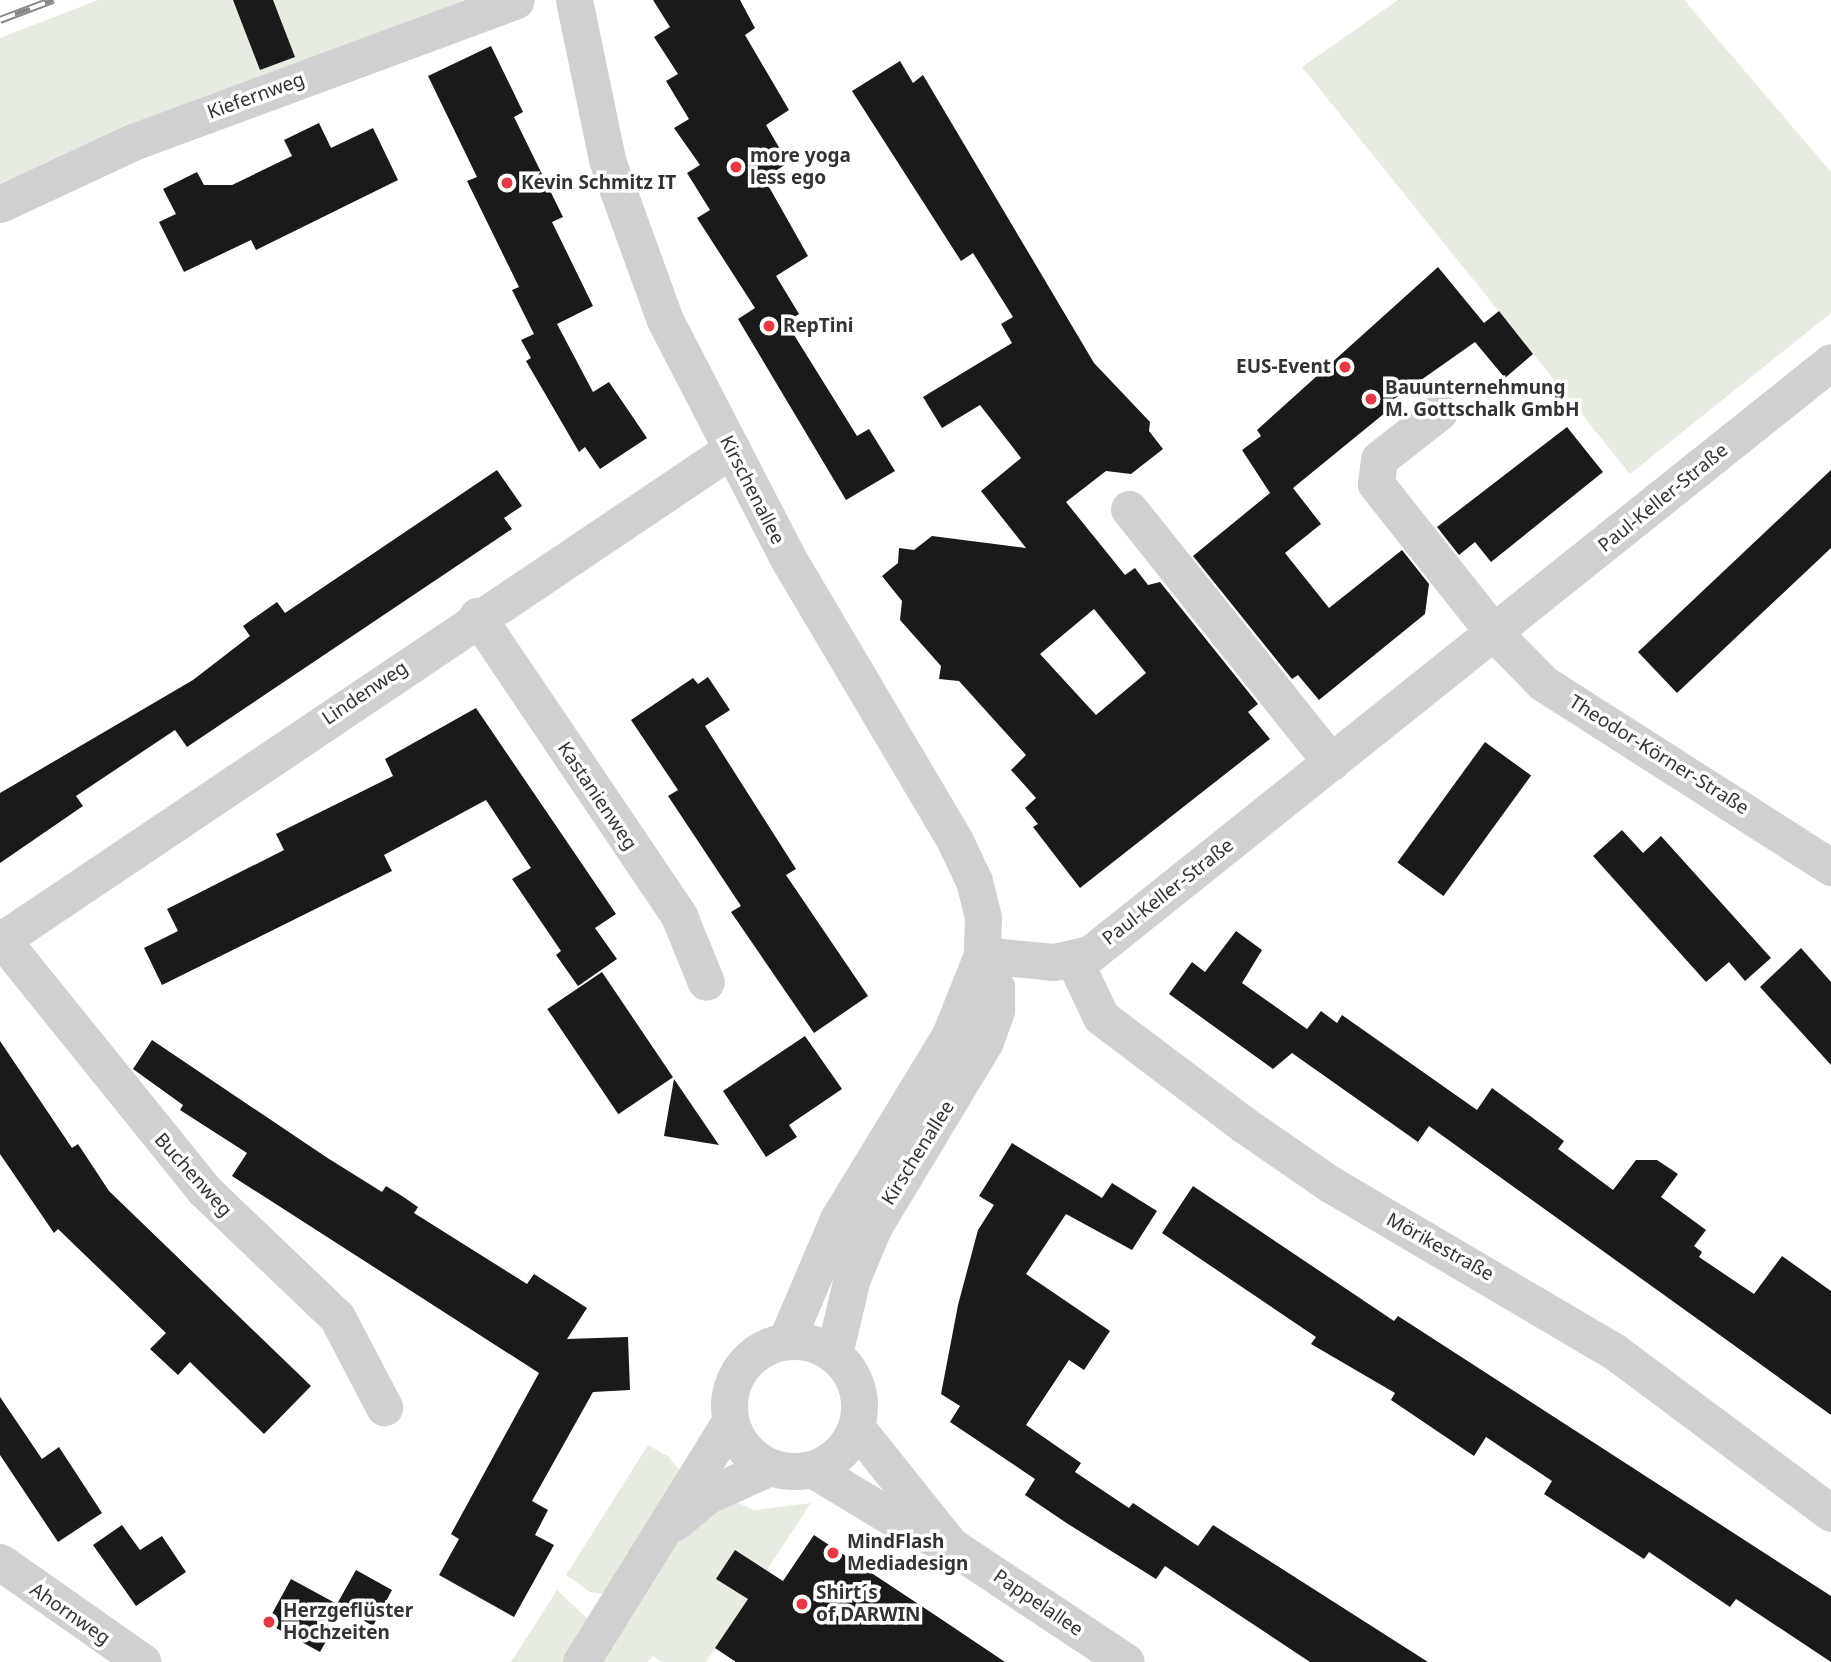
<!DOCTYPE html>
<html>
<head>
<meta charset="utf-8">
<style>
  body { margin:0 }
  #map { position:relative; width:1831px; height:1662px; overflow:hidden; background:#fff; font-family:"Noto Sans",sans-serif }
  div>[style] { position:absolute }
  .green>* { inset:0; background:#e6ecdf }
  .building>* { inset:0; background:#1a1a1a; transform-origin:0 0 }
  .street>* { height:37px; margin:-18.5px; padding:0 18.5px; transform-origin:18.5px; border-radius:18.5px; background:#d0d0d0 }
  .street>.ring { margin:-18.5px; padding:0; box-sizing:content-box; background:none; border:37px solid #d0d0d0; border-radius:50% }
  .rail>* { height:8px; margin-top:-4px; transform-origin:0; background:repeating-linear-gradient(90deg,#fff 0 16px,#888 0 32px); box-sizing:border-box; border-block:2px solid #888 }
  .dots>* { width:19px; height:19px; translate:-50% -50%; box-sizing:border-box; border:4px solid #fff; border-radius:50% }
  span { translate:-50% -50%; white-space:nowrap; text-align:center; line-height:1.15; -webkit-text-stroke:7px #fff; paint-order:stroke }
  .street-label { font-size:19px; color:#333 }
  .poi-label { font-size:19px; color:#333; font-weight:700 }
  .left { translate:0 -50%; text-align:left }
  .right { translate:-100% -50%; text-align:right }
</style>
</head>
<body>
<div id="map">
  <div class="green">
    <div style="clip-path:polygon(98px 0,464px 0,0 187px,0 38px)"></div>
    <div style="clip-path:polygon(1398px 0,1684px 0,1831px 172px,1831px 313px,1630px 474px,1302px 67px)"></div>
    <div style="clip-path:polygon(648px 1445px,668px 1456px,681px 1472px,610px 1595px,590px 1592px,566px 1575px)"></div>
    <div style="clip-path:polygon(725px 1496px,753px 1510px,811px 1503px,706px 1662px,662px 1662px,653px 1656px,648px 1662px,597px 1662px,680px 1529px)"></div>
    <div style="clip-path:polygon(557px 1590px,591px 1622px,566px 1662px,511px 1662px)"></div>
  </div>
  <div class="building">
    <div style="clip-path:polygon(233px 0,273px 0,295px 57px,260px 70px)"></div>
    <div style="clip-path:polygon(653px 0,740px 0,755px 28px,745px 35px,789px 110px,766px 125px,788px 163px,764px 178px,808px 256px,776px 276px,799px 314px,786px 322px,857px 436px,869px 429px,895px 471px,846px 500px,738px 319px,755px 308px,697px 218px,710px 210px,687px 173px,700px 165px,674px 128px,689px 119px,666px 81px,678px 74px,654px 37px,670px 27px)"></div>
    <div style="clip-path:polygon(491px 46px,523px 112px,514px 117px,563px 217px,552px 222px,593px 306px,557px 324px,593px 392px,609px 382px,647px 438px,600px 469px,585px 447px,579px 452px,526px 361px,531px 358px,521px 340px,534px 334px,512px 290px,519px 287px,467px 181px,477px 177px,428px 76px)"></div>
    <div style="clip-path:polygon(evenodd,900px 61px,913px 83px,923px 75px,1094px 363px,1150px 422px,1149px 431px,1163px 449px,1131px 474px,1106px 471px,1066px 502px,1125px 575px,1135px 568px,1148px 585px,1160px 582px,1258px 704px,1248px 712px,1270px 739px,1080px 888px,1033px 827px,1038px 824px,1025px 808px,1036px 798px,1011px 770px,1026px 755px,959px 681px,939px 679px,941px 666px,900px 620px,902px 601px,882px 576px,898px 563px,899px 548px,914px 550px,932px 536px,1026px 548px,981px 491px,1021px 458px,980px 405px,942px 428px,923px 397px,1012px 343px,1001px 324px,1013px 317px,973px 253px,961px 261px,852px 91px,900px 61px,1094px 609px,1146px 673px,1096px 715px,1040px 654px,1094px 609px)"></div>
    <div style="clip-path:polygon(319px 123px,331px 148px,373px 128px,398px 180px,256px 250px,251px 240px,184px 272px,159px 222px,176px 214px,163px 189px,197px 172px,204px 185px,232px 185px,292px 156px,284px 140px)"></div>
    <div style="clip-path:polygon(1438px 267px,1484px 323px,1499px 311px,1533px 354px,1505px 378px,1475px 342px,1387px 404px,1391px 408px,1293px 488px,1321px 524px,1285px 553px,1329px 608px,1402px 550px,1429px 584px,1425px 614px,1319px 700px,1298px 675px,1292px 679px,1193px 556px,1270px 493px,1242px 450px,1261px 436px,1257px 430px)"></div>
    <div style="clip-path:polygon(1567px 427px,1603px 472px,1491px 562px,1475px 542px,1459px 555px,1437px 527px)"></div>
    <div style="clip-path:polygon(497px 470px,522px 506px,504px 518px,512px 529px,187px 747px,175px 730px,76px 796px,83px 806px,0 863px,0 793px,193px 680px,250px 636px,243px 626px,277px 602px,285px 613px)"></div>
    <div style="clip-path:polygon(1831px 470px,1831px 548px,1677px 693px,1638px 652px)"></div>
    <div style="clip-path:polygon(708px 677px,730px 710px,705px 726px,796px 869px,786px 875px,868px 996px,814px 1033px,731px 912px,741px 906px,668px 796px,678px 790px,631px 720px,693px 678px,698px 684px)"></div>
    <div style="clip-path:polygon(476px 708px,616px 914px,595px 928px,617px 959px,578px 986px,556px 955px,561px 951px,512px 879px,531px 868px,486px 800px,384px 855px,392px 871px,162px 985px,144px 948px,178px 931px,167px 909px,284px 850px,276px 834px,393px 776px,385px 759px)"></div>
    <div style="left:1485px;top:742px;width:57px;height:149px;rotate:36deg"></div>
    <div style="clip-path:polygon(1622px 830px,1643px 853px,1661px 836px,1771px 958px,1745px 981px,1729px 962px,1706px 982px,1593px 856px)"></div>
    <div style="clip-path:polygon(1236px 931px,1262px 950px,1242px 983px,1307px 1029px,1321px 1011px,1337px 1023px,1342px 1015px,1477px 1110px,1492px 1088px,1564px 1141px,1558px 1149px,1613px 1190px,1636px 1160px,1657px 1160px,1678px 1174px,1661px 1197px,1706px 1230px,1694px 1246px,1702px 1252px,1699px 1257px,1754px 1294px,1782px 1256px,1831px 1291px,1831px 1415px,1429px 1126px,1418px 1142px,1292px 1053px,1273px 1069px,1169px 994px,1192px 962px,1205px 972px)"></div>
    <div style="clip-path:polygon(1801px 948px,1831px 982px,1831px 1065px,1760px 987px)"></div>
    <div style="left:602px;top:972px;width:127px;height:66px;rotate:56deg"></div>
    <div style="clip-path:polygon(805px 1036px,842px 1089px,789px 1125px,797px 1137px,766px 1157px,723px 1091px)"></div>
    <div style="clip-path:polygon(152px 1040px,326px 1157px,382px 1192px,386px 1186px,402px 1196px,418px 1207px,414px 1213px,527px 1284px,534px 1274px,587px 1308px,567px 1339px,628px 1337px,630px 1390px,593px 1392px,532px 1501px,548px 1510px,535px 1535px,554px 1545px,514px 1617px,439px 1575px,459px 1539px,451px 1534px,539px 1373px,232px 1176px,247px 1153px,180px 1110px,183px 1105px,133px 1069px)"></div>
    <div style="clip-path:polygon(0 1041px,72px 1148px,78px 1144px,109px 1191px,311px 1386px,264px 1434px,190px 1362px,178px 1375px,150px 1349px,166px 1333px,58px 1229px,54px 1233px,0 1154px)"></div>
    <div style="clip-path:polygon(674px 1079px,719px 1145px,664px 1136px)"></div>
    <div style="clip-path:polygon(1012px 1143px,1102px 1198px,1112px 1183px,1157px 1211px,1132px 1250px,1066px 1214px,1026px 1274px,1110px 1331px,1084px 1370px,1069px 1360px,1026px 1425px,1081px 1463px,1075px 1472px,1129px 1508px,1133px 1503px,1198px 1546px,1213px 1525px,1428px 1662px,1310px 1662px,1165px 1566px,1156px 1579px,1068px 1524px,1025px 1495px,1035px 1479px,950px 1422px,960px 1406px,941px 1394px,958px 1305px,978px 1230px,994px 1205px,979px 1196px)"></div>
    <div style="clip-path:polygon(1193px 1186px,1394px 1321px,1398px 1316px,1831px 1596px,1831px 1662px,1736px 1599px,1730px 1607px,1649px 1552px,1644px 1559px,1544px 1494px,1552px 1481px,1486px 1437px,1474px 1456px,1391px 1400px,1395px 1393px,1311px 1344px,1316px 1337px,1162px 1233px)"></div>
    <div style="clip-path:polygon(0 1397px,42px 1459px,59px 1447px,102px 1513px,58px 1542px,0 1455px)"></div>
    <div style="clip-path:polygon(122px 1525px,140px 1550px,162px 1536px,186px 1572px,136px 1606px,93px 1545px)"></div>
    <div style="clip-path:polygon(814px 1535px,938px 1617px,1005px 1662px,736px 1662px,715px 1648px,748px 1599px,716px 1579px,735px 1550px,783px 1581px)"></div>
    <div style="clip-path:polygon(356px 1570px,392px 1590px,373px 1626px,344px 1609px,320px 1652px,267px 1623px,291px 1579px,337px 1604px)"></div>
  </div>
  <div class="street">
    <div style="left:574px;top:0;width:163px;rotate:78.3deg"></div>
    <div style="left:607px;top:160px;width:170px;rotate:70.1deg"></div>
    <div style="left:665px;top:320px;width:270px;rotate:62.7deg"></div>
    <div style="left:789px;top:560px;width:326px;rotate:59.4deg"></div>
    <div style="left:955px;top:841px;width:44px;rotate:64.6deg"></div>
    <div style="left:974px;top:881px;width:38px;rotate:76deg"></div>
    <div style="left:983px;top:918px;width:37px;rotate:92deg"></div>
    <div style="left:982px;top:955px;width:86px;rotate:111.8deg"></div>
    <div style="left:950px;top:1035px;width:215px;rotate:121.3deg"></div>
    <div style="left:838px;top:1219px;width:133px;rotate:113.1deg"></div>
    <div style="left:0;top:204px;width:147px;rotate:-25deg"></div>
    <div style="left:133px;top:142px;width:408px;rotate:-20.3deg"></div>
    <div style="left:1439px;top:412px;width:76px;rotate:141.9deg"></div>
    <div style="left:1379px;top:459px;width:25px;rotate:97deg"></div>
    <div style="left:1376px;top:484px;width:191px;rotate:51.6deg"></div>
    <div style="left:1495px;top:634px;width:69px;rotate:45.6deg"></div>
    <div style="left:1543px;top:683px;width:342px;rotate:32.6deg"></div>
    <div style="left:1129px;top:509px;width:324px;rotate:51.4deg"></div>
    <div style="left:477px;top:616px;width:362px;rotate:56deg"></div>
    <div style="left:679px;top:916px;width:71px;rotate:67.8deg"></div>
    <div style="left:0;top:937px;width:325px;rotate:51.1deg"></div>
    <div style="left:204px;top:1190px;width:184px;rotate:43.7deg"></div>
    <div style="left:337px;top:1317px;width:102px;rotate:62.4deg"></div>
    <div style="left:0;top:941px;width:882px;rotate:-33.91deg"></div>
    <div style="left:982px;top:955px;width:72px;rotate:5.6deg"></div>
    <div style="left:1054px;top:962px;width:37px;rotate:-13deg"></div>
    <div style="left:1090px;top:954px;width:948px;rotate:-38.62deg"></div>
    <div style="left:1074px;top:960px;width:63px;rotate:64.7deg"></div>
    <div style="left:1101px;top:1017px;width:178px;rotate:37deg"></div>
    <div style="left:1243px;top:1124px;width:106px;rotate:34.6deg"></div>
    <div style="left:1330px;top:1184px;width:331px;rotate:30.5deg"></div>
    <div style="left:1615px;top:1352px;width:269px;rotate:36.7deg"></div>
    <div class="ring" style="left:729px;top:1341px;width:93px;height:93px"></div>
    <div style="left:834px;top:1354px;width:78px;rotate:-76.7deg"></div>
    <div style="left:852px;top:1278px;width:56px;rotate:-67.1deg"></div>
    <div style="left:874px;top:1226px;width:216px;rotate:-59deg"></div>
    <div style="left:985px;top:1041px;width:33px;rotate:-70deg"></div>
    <div style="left:996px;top:1010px;width:23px;rotate:-90deg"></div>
    <div style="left:996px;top:987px;width:35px;rotate:-114deg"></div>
    <div style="left:856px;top:1427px;width:146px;rotate:51.4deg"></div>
    <div style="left:812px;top:1469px;width:106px;rotate:31.1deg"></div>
    <div style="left:903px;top:1524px;width:51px;rotate:24.1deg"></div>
    <div style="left:950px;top:1545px;width:211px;rotate:33.6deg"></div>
    <div style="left:675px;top:1522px;width:40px;rotate:-40deg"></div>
    <div style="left:706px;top:1496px;width:70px;rotate:-24.4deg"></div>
    <div style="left:0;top:1562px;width:174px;rotate:35deg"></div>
    <div style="left:581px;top:1662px;width:282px;rotate:-58.2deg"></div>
  </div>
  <div class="rail">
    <div style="left:0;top:20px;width:57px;rotate:-20.7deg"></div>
  </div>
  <div class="dots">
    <div style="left:736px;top:167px;background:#e63946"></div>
    <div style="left:507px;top:183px;background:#e63946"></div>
    <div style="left:769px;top:326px;background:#e63946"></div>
    <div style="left:1345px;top:367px;background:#e63946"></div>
    <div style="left:1371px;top:399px;background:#e63946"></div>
    <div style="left:833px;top:1553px;background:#e63946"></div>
    <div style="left:802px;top:1604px;background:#e63946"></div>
    <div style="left:269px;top:1622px;background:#e63946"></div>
  </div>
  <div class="street-label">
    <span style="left:256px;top:96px;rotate:-20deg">Kiefernweg</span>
    <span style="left:752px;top:490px;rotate:63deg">Kirschenallee</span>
    <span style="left:1663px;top:498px;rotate:-39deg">Paul-Keller-Straße</span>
    <span style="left:365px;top:693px;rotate:-34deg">Lindenweg</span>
    <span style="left:1659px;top:755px;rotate:32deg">Theodor-Körner-Straße</span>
    <span style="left:597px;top:796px;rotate:56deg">Kastanienweg</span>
    <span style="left:1168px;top:892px;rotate:-38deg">Paul-Keller-Straße</span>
    <span style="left:918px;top:1153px;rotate:-58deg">Kirschenallee</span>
    <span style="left:193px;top:1175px;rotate:48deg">Buchenweg</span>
    <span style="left:1440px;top:1247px;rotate:29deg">Mörikestraße</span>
    <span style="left:1038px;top:1603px;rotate:34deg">Pappelallee</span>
    <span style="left:70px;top:1614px;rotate:35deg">Ahornweg</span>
  </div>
  <div class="poi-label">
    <span class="left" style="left:750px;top:167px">more yoga<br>less ego</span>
    <span class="left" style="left:521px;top:183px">Kevin Schmitz IT</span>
    <span class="left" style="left:783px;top:326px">RepTini</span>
    <span class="right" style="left:1331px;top:367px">EUS-Event</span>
    <span class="left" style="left:1385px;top:399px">Bauunternehmung<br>M. Gottschalk GmbH</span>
    <span class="left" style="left:847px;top:1553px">MindFlash<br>Mediadesign</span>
    <span class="left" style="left:816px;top:1604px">Shirt´s<br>of DARWIN</span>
    <span class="left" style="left:283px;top:1622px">Herzgeflüster<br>Hochzeiten</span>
  </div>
</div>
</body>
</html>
